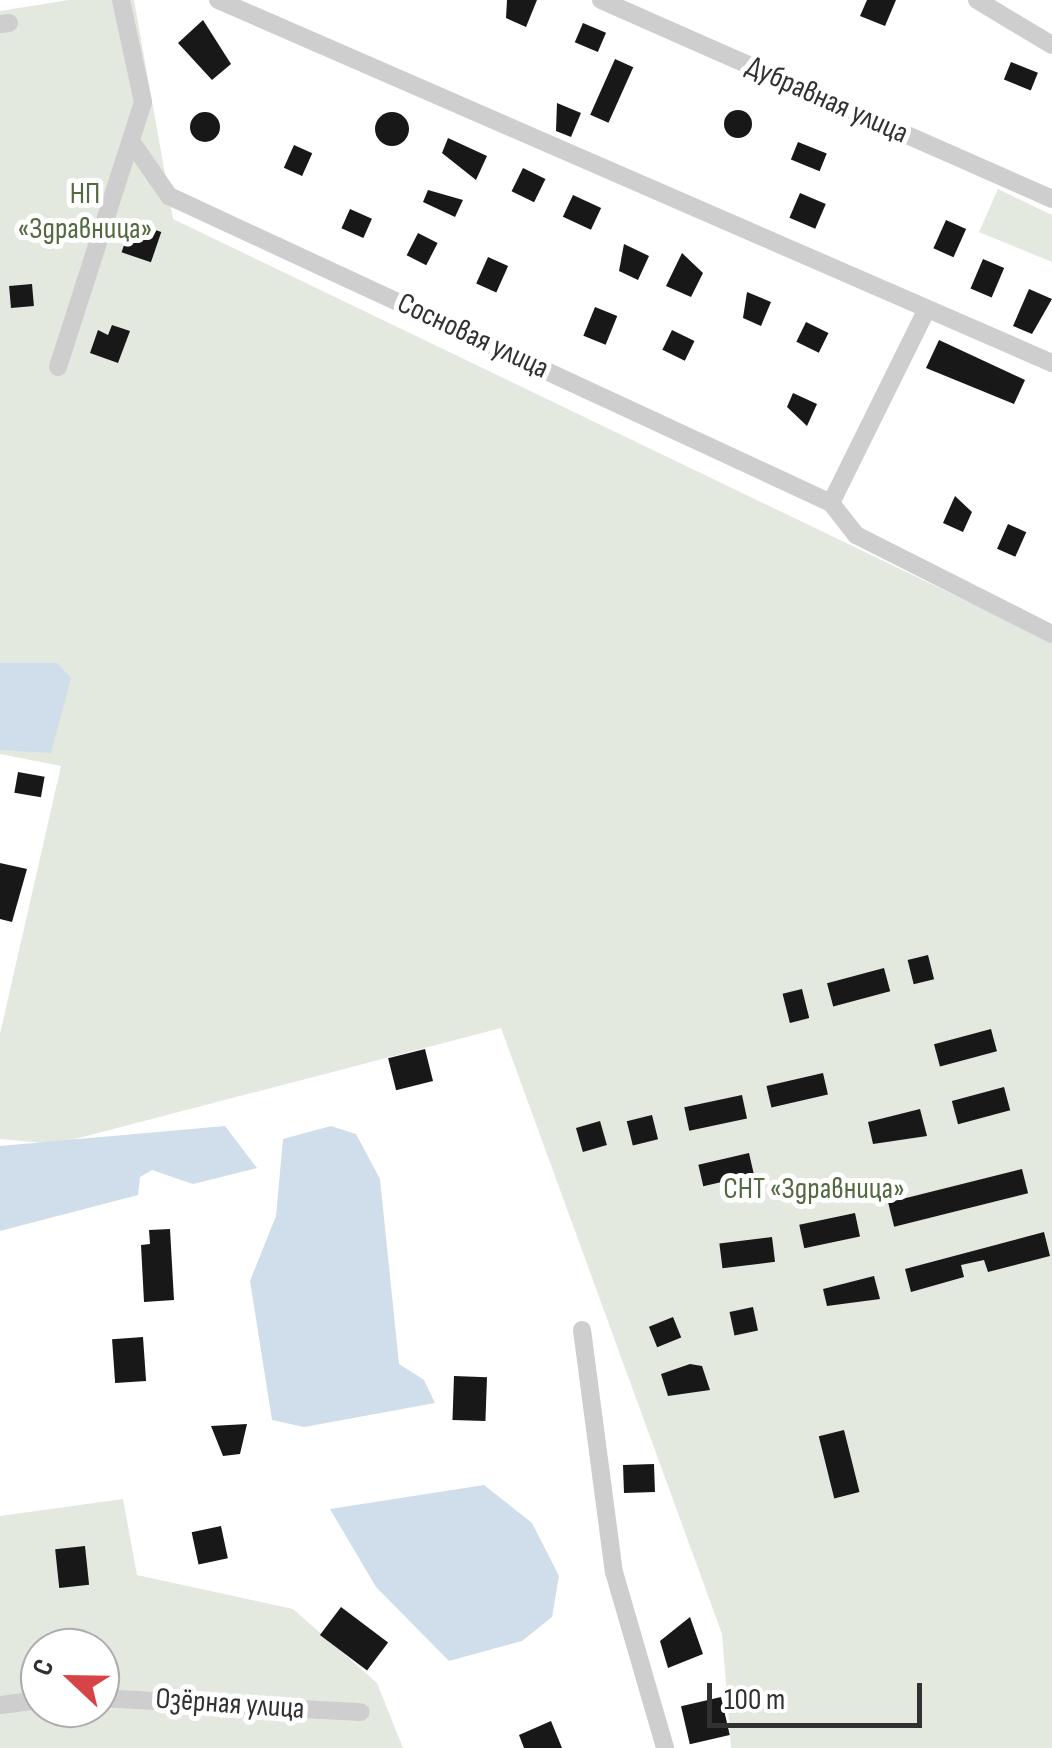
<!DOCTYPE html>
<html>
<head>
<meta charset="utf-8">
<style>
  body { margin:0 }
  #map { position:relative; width:1052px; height:1748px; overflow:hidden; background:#fff; font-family:"Sofia Sans Condensed",sans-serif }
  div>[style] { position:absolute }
  .green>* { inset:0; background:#e3e9de }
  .water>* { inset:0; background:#cfdeea }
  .building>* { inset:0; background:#181818; transform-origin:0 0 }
  .round { border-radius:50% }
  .street>* { height:18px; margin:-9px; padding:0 9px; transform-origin:9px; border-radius:9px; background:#cecece }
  span { translate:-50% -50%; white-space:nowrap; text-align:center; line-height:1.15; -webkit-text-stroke:10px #fff; paint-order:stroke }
  .street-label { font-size:30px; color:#313131 }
  .park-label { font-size:30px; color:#526942 }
  .north { position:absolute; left:20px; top:1628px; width:100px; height:100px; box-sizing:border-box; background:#fff; border:2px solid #adadad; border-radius:50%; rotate:292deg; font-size:28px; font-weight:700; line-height:40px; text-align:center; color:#313131 }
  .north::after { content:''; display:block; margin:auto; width:35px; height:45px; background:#d74447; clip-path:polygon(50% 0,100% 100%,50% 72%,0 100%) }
  .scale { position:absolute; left:707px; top:1683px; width:215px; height:45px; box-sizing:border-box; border:5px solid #313131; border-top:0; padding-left:12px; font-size:30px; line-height:35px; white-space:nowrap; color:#313131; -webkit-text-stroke:8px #fff; paint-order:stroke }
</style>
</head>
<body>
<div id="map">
  <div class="green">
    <div style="clip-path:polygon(69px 0,134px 0,173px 219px,1052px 642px,1052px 1748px,731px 1748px,722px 1634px,501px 1028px,56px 1144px,0 1139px,0 1034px,61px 766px,0 754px,0 11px)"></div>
    <div style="clip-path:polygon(998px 189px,1052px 215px,1052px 262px,979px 232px)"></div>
    <div style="clip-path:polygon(evenodd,123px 1499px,137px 1575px,293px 1609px,377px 1683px,403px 1748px,0 1748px,0 1516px,123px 1499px,40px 1648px,100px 1648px,100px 1708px,40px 1708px,40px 1648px)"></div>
  </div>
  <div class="water">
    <div style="clip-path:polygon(0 663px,57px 663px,71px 678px,51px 753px,0 750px)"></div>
    <div style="clip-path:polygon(225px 1126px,257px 1168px,193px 1184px,152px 1170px,140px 1177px,138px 1195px,0 1231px,0 1146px)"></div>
    <div style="clip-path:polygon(331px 1126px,356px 1134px,380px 1179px,399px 1364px,424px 1380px,435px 1403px,304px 1427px,272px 1420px,250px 1281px,276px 1216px,283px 1139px)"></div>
    <div style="clip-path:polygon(484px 1485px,532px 1523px,559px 1576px,552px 1617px,522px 1641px,449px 1661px,376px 1587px,330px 1509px)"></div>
  </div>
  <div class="building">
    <div style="clip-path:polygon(507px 0,537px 0,526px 27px,506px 18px)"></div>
    <div style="clip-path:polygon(867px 0,896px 0,885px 26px,860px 16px)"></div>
    <div style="clip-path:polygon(203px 20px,231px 64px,212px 80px,178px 43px)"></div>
    <div style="left:583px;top:23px;width:25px;height:21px;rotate:23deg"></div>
    <div style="left:615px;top:59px;width:20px;height:61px;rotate:24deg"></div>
    <div style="left:1011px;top:62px;width:29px;height:19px;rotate:22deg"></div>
    <div style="clip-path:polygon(557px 103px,581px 113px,571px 137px,556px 131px)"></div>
    <div class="round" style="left:724px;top:110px;width:28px;height:28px"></div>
    <div class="round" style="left:375px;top:112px;width:34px;height:34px"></div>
    <div class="round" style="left:190px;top:112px;width:30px;height:30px"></div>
    <div style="clip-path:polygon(448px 138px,487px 156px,476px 180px,442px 153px)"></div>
    <div style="left:798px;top:142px;width:31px;height:19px;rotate:22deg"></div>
    <div style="left:294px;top:145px;width:20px;height:25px;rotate:24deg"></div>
    <div style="left:523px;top:168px;width:25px;height:26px;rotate:26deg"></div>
    <div style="clip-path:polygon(428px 190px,463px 200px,455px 217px,423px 202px)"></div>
    <div style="left:800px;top:193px;width:28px;height:27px;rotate:23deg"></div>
    <div style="left:573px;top:195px;width:31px;height:24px;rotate:25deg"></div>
    <div style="left:350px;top:209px;width:24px;height:21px;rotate:24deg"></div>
    <div style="left:946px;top:220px;width:22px;height:31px;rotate:24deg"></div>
    <div style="left:132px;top:222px;width:31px;height:32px;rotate:19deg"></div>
    <div style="left:418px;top:233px;width:22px;height:25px;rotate:27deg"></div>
    <div style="clip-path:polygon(624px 244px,649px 256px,638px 280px,619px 271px)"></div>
    <div style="clip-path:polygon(682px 253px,703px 273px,691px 297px,666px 286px)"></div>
    <div style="left:488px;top:257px;width:22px;height:29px;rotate:24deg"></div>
    <div style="left:983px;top:259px;width:23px;height:32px;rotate:23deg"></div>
    <div style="left:32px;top:284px;width:22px;height:23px;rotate:85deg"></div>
    <div style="clip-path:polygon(1029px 289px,1052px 299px,1032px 334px,1013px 326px)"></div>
    <div style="clip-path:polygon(747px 292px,771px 302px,761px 326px,743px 318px)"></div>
    <div style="left:595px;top:307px;width:24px;height:31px;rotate:22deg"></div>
    <div style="left:806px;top:322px;width:25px;height:22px;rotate:26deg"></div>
    <div style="clip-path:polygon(112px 325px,130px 331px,118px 363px,90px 353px,98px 330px,108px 335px)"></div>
    <div style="left:672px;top:330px;width:25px;height:22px;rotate:26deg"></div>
    <div style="clip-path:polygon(939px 340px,1025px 380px,1014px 404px,926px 368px)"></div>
    <div style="clip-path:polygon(793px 393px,817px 404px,807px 426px,787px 407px)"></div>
    <div style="clip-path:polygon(955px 496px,972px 512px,963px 532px,943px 523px)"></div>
    <div style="left:1008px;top:524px;width:20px;height:27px;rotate:24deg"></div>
    <div style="left:18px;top:772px;width:27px;height:21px;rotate:10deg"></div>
    <div style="clip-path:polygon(0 863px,27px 869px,12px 922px,0 919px)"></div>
    <div style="left:928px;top:955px;width:25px;height:21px;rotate:76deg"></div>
    <div style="left:884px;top:968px;width:24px;height:59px;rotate:75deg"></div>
    <div style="left:802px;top:989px;width:30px;height:20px;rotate:76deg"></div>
    <div style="left:991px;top:1029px;width:23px;height:59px;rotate:75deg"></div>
    <div style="left:425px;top:1049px;width:33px;height:38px;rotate:76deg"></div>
    <div style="left:823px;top:1073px;width:22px;height:58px;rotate:77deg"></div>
    <div style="left:1004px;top:1087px;width:24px;height:54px;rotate:75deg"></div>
    <div style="left:742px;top:1095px;width:24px;height:59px;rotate:78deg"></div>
    <div style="clip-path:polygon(920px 1109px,927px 1136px,873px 1144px,868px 1122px)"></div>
    <div style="left:652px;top:1115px;width:25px;height:26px;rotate:76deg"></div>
    <div style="left:600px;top:1121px;width:25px;height:25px;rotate:74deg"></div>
    <div style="left:749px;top:1153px;width:22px;height:52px;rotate:77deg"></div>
    <div style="left:1022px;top:1169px;width:25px;height:138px;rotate:76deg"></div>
    <div style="left:855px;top:1213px;width:24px;height:57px;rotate:78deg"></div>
    <div style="clip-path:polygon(170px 1229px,174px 1300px,144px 1302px,141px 1245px,150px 1244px,149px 1230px)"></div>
    <div style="clip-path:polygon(1044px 1232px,1050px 1256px,988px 1272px,984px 1260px,961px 1265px,964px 1277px,911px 1292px,905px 1269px)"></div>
    <div style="left:772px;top:1237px;width:25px;height:53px;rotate:83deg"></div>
    <div style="clip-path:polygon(874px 1276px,880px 1299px,827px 1306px,823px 1289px)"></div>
    <div style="left:753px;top:1307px;width:24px;height:24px;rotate:78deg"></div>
    <div style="left:673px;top:1317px;width:22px;height:26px;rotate:68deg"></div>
    <div style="left:143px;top:1337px;width:44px;height:31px;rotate:86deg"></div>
    <div style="clip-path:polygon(690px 1364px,702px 1366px,710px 1390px,668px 1396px,661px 1374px)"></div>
    <div style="left:454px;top:1376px;width:33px;height:44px;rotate:2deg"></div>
    <div style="clip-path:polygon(247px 1424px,240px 1454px,223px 1456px,211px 1426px)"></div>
    <div style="left:844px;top:1430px;width:64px;height:26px;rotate:76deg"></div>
    <div style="left:654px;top:1464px;width:28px;height:31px;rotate:88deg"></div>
    <div style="left:221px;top:1526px;width:33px;height:30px;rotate:78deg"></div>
    <div style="left:85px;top:1546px;width:39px;height:30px;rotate:84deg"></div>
    <div style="left:341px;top:1607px;width:59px;height:35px;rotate:37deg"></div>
    <div style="clip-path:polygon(690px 1617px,703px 1654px,668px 1668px,660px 1641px)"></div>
    <div style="left:721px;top:1697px;width:39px;height:41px;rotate:77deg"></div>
    <div style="clip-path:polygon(551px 1721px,562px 1748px,524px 1748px,519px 1735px)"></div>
  </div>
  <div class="street">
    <div style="left:218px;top:0;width:910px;rotate:23.52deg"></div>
    <div style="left:601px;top:0;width:493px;rotate:23.8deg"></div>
    <div style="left:977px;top:0;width:87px;rotate:31deg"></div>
    <div style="left:0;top:24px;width:9px;rotate:-6deg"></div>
    <div style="left:135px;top:147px;width:60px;rotate:55.2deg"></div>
    <div style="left:169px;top:196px;width:730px;rotate:24.88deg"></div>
    <div style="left:831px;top:503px;width:41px;rotate:52deg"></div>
    <div style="left:856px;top:535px;width:220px;rotate:26.8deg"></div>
    <div style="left:58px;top:367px;width:278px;rotate:-72.2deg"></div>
    <div style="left:143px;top:102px;width:104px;rotate:-102.2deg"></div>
    <div style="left:831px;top:503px;width:212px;rotate:-63.7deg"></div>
    <div style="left:582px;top:1330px;width:244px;rotate:82.5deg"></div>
    <div style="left:614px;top:1572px;width:183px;rotate:73.8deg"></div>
    <div style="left:100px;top:1698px;width:261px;rotate:3.1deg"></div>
    <div style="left:0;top:1705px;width:40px;rotate:-7.1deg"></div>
  </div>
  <div class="street-label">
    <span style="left:827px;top:100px;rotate:24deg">Дубравная улица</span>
    <span style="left:473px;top:336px;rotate:25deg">Сосновая улица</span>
    <span style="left:230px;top:1704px;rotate:4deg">Озёрная улица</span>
  </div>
  <div class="park-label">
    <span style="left:85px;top:211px">НП<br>«Здравница»</span>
    <span style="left:814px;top:1189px">СНТ «Здравница»</span>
  </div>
  <div class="north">С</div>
  <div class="scale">100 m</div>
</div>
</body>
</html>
